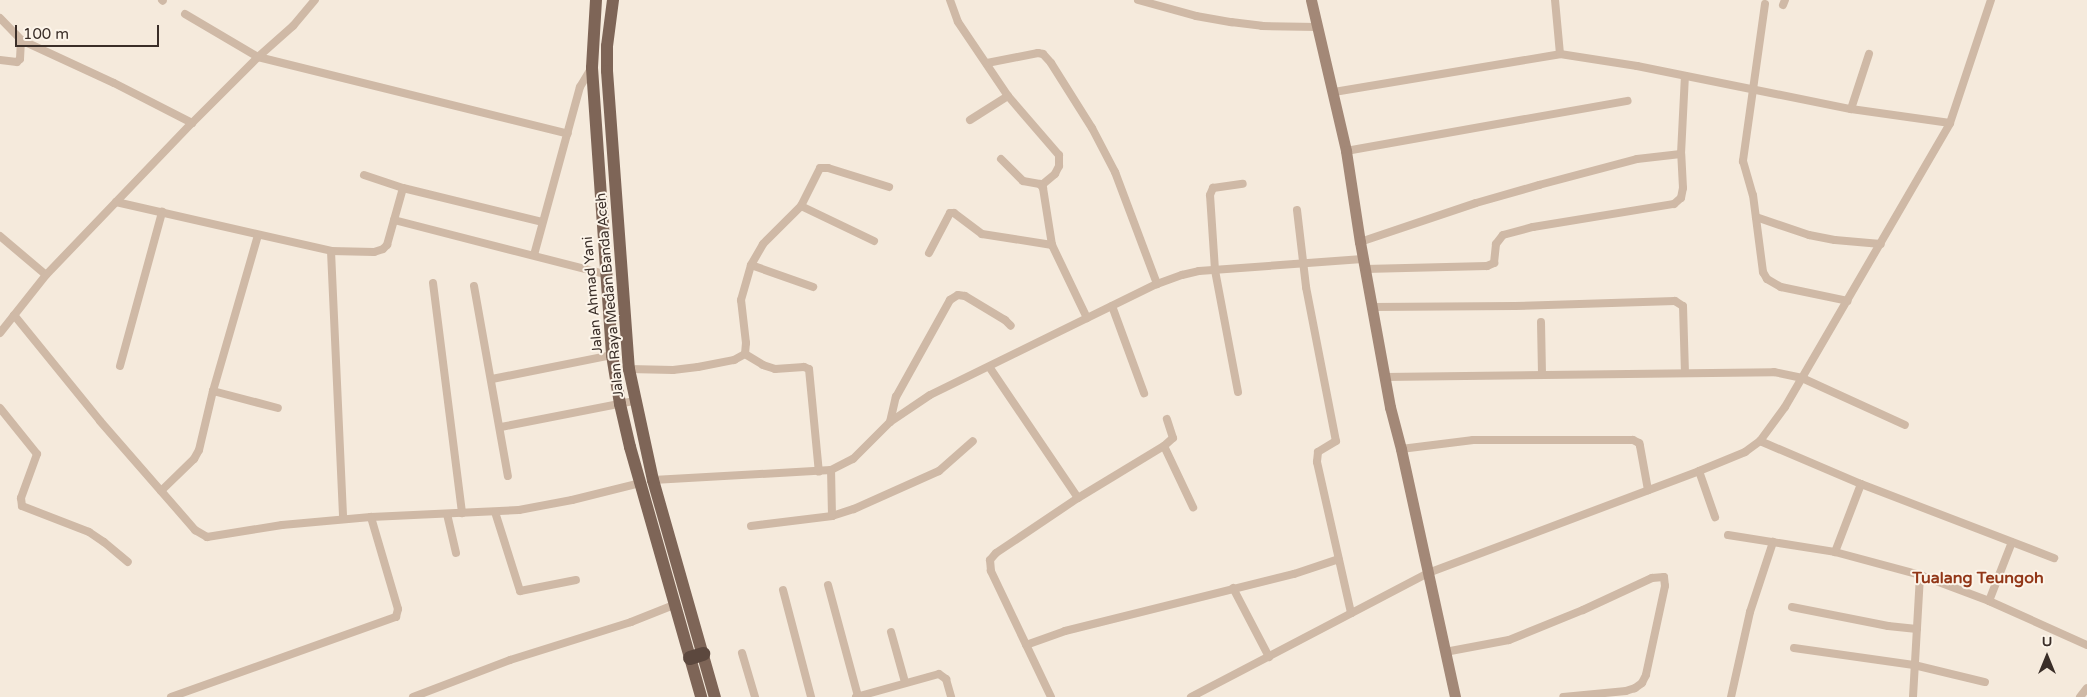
<!DOCTYPE html>
<html>
<head>
<meta charset="utf-8">
<style>
  body { margin:0 }
  #map { position:relative; width:2087px; height:697px; overflow:hidden; background:#f5eadc; font-family:"Varela Round",sans-serif }
  div>[style] { position:absolute }
  .street>* { height:8px; margin:-4px; padding:0 4px; transform-origin:4px; border-radius:4px; background:#cfb9a6 }
  .secondary>* { height:11px; margin:-5.5px; padding:0 5.5px; transform-origin:5.5px; border-radius:5.5px; background:#a38877 }
  .primary>* { height:12px; margin:-6px; padding:0 6px; transform-origin:6px; border-radius:6px; background:#7e6557 }
  .highway>* { height:14px; margin:-7px; padding:0 7px; transform-origin:7px; border-radius:7px; background:#5c483e }
  span { translate:-50% -50%; white-space:nowrap; text-align:center; line-height:1.15; -webkit-text-stroke:4px #fcf4e9; paint-order:stroke }
  .street-label { font-size:14px; color:#3a2e28 }
  .quarter-label { font-size:16px; color:#923718; font-weight:700 }
  .north { position:absolute; left:2022px; top:632px; width:50px; height:50px; -webkit-text-stroke:4px #fcf4e9; paint-order:stroke; rotate:0deg; font-size:14px; font-weight:700; line-height:20px; text-align:center; color:#3a2e28 }
  .north::after { content:''; display:block; margin:auto; width:18px; height:22px; background:#3a2e28; clip-path:polygon(50% 0,100% 100%,50% 72%,0 100%) }
  .scale { position:absolute; left:15px; top:25px; width:144px; height:22px; box-sizing:border-box; border:2px solid #3a2e28; border-top:0; padding-left:6px; font-size:15px; line-height:18px; white-space:nowrap; color:#3a2e28; -webkit-text-stroke:4px #fcf4e9; paint-order:stroke }
</style>
</head>
<body>
<div id="map">
  <div class="street">
    <div style="left:162px;top:0;width:1px;rotate:45deg"></div>
    <div style="left:950px;top:0;width:23px;rotate:70deg"></div>
    <div style="left:958px;top:22px;width:89px;rotate:56deg"></div>
    <div style="left:1008px;top:96px;width:78px;rotate:49.2deg"></div>
    <div style="left:1059px;top:155px;width:11px;rotate:90deg"></div>
    <div style="left:1059px;top:166px;width:9px;rotate:117deg"></div>
    <div style="left:1055px;top:174px;width:17px;rotate:140deg"></div>
    <div style="left:1138px;top:0;width:60px;rotate:15.4deg"></div>
    <div style="left:1196px;top:16px;width:36px;rotate:10deg"></div>
    <div style="left:1231px;top:22px;width:31px;rotate:7deg"></div>
    <div style="left:1262px;top:26px;width:55px;rotate:1deg"></div>
    <div style="left:1555px;top:0;width:54px;rotate:84.7deg"></div>
    <div style="left:1765px;top:4px;width:159px;rotate:98deg"></div>
    <div style="left:1743px;top:161px;width:35px;rotate:74deg"></div>
    <div style="left:1753px;top:195px;width:78px;rotate:82.6deg"></div>
    <div style="left:1763px;top:272px;width:8px;rotate:60deg"></div>
    <div style="left:1767px;top:279px;width:16px;rotate:30deg"></div>
    <div style="left:1781px;top:287px;width:68px;rotate:11.8deg"></div>
    <div style="left:1783px;top:5px;width:5px;rotate:-68deg"></div>
    <div style="left:185px;top:14px;width:85px;rotate:30.5deg"></div>
    <div style="left:258px;top:57px;width:319px;rotate:13.9deg"></div>
    <div style="left:0;top:18px;width:30px;rotate:46deg"></div>
    <div style="left:21px;top:40px;width:102px;rotate:24.8deg"></div>
    <div style="left:114px;top:83px;width:88px;rotate:27.1deg"></div>
    <div style="left:0;top:60px;width:17px;rotate:7deg"></div>
    <div style="left:17px;top:62px;width:4px;rotate:-45deg"></div>
    <div style="left:20px;top:59px;width:19px;rotate:-87deg"></div>
    <div style="left:987px;top:63px;width:52px;rotate:-11.1deg"></div>
    <div style="left:1038px;top:53px;width:5px;rotate:11deg"></div>
    <div style="left:1043px;top:54px;width:12px;rotate:48deg"></div>
    <div style="left:1051px;top:63px;width:77px;rotate:57.8deg"></div>
    <div style="left:1092px;top:128px;width:50px;rotate:62.4deg"></div>
    <div style="left:1115px;top:172px;width:120px;rotate:69.4deg"></div>
    <div style="left:1334px;top:92px;width:229px;rotate:-9.5deg"></div>
    <div style="left:1560px;top:54px;width:78px;rotate:8.9deg"></div>
    <div style="left:1637px;top:66px;width:218px;rotate:11.4deg"></div>
    <div style="left:1851px;top:109px;width:100px;rotate:8deg"></div>
    <div style="left:1851px;top:109px;width:58px;rotate:-71.9deg"></div>
    <div style="left:970px;top:120px;width:45px;rotate:-32.3deg"></div>
    <div style="left:1346px;top:151px;width:286px;rotate:-10.1deg"></div>
    <div style="left:1001px;top:159px;width:31px;rotate:45deg"></div>
    <div style="left:1023px;top:181px;width:17px;rotate:10deg"></div>
    <div style="left:1040px;top:184px;width:5px;rotate:53deg"></div>
    <div style="left:1043px;top:188px;width:58px;rotate:81deg"></div>
    <div style="left:1052px;top:245px;width:81px;rotate:64.4deg"></div>
    <div style="left:364px;top:175px;width:41px;rotate:18.4deg"></div>
    <div style="left:403px;top:188px;width:143px;rotate:13.7deg"></div>
    <div style="left:116px;top:202px;width:221px;rotate:12.8deg"></div>
    <div style="left:331px;top:251px;width:43px;rotate:1.3deg"></div>
    <div style="left:374px;top:252px;width:9px;rotate:-18deg"></div>
    <div style="left:383px;top:249px;width:6px;rotate:-45deg"></div>
    <div style="left:387px;top:245px;width:59px;rotate:-74.3deg"></div>
    <div style="left:801px;top:206px;width:81px;rotate:25.6deg"></div>
    <div style="left:1297px;top:210px;width:78px;rotate:83.3deg"></div>
    <div style="left:1306px;top:287px;width:157px;rotate:79deg"></div>
    <div style="left:1336px;top:441px;width:21px;rotate:149deg"></div>
    <div style="left:1318px;top:452px;width:10px;rotate:96deg"></div>
    <div style="left:1317px;top:462px;width:155px;rotate:77.3deg"></div>
    <div style="left:1756px;top:217px;width:56px;rotate:18.8deg"></div>
    <div style="left:1809px;top:235px;width:26px;rotate:11deg"></div>
    <div style="left:1835px;top:240px;width:46px;rotate:5deg"></div>
    <div style="left:394px;top:220px;width:218px;rotate:14.4deg"></div>
    <div style="left:0;top:236px;width:60px;rotate:40.3deg"></div>
    <div style="left:1360px;top:242px;width:122px;rotate:-18.6deg"></div>
    <div style="left:1476px;top:203px;width:66px;rotate:-15.9deg"></div>
    <div style="left:1539px;top:185px;width:101px;rotate:-14.9deg"></div>
    <div style="left:1637px;top:159px;width:44px;rotate:-6.5deg"></div>
    <div style="left:331px;top:251px;width:268px;rotate:87.4deg"></div>
    <div style="left:929px;top:253px;width:45px;rotate:-62.3deg"></div>
    <div style="left:950px;top:213px;width:4px"></div>
    <div style="left:954px;top:213px;width:35px;rotate:37deg"></div>
    <div style="left:982px;top:234px;width:71px;rotate:8.9deg"></div>
    <div style="left:534px;top:255px;width:174px;rotate:-74.7deg"></div>
    <div style="left:580px;top:87px;width:21px;rotate:-59deg"></div>
    <div style="left:751px;top:265px;width:66px;rotate:19.5deg"></div>
    <div style="left:1365px;top:269px;width:122px;rotate:-1.4deg"></div>
    <div style="left:1487px;top:266px;width:8px;rotate:-23deg"></div>
    <div style="left:1494px;top:263px;width:19px;rotate:-84deg"></div>
    <div style="left:1496px;top:244px;width:11px;rotate:-52deg"></div>
    <div style="left:1503px;top:235px;width:31px;rotate:-15deg"></div>
    <div style="left:1533px;top:227px;width:143px;rotate:-9.3deg"></div>
    <div style="left:1674px;top:204px;width:9px;rotate:-41deg"></div>
    <div style="left:1681px;top:198px;width:10px;rotate:-79deg"></div>
    <div style="left:1683px;top:188px;width:34px;rotate:-93deg"></div>
    <div style="left:1681px;top:154px;width:78px;rotate:-87.1deg"></div>
    <div style="left:433px;top:283px;width:232px;rotate:82.8deg"></div>
    <div style="left:474px;top:286px;width:193px;rotate:79.9deg"></div>
    <div style="left:1112px;top:306px;width:93px;rotate:69.8deg"></div>
    <div style="left:1371px;top:307px;width:144px;rotate:-0.4deg"></div>
    <div style="left:1515px;top:306px;width:160px;rotate:-1.8deg"></div>
    <div style="left:1675px;top:301px;width:9px;rotate:32deg"></div>
    <div style="left:1683px;top:306px;width:66px;rotate:88.3deg"></div>
    <div style="left:14px;top:315px;width:136px;rotate:50.9deg"></div>
    <div style="left:100px;top:421px;width:145px;rotate:48.9deg"></div>
    <div style="left:195px;top:530px;width:14px;rotate:30deg"></div>
    <div style="left:207px;top:537px;width:76px;rotate:-9.1deg"></div>
    <div style="left:282px;top:525px;width:89px;rotate:-5.1deg"></div>
    <div style="left:371px;top:517px;width:148px;rotate:-2.7deg"></div>
    <div style="left:519px;top:510px;width:54px;rotate:-10.7deg"></div>
    <div style="left:572px;top:500px;width:70px;rotate:-14deg"></div>
    <div style="left:1541px;top:322px;width:53px;rotate:88.9deg"></div>
    <div style="left:0;top:333px;width:74px;rotate:-51.6deg"></div>
    <div style="left:46px;top:275px;width:211px;rotate:-46.2deg"></div>
    <div style="left:192px;top:123px;width:93px;rotate:-45deg"></div>
    <div style="left:258px;top:57px;width:47px;rotate:-41.5deg"></div>
    <div style="left:293px;top:26px;width:34px;rotate:-50deg"></div>
    <div style="left:745px;top:354px;width:21px;rotate:31deg"></div>
    <div style="left:763px;top:365px;width:13px;rotate:18deg"></div>
    <div style="left:775px;top:369px;width:29px;rotate:-4deg"></div>
    <div style="left:804px;top:367px;width:5px;rotate:22deg"></div>
    <div style="left:809px;top:369px;width:103px;rotate:84.5deg"></div>
    <div style="left:120px;top:366px;width:160px;rotate:-74.7deg"></div>
    <div style="left:990px;top:368px;width:157px;rotate:55.9deg"></div>
    <div style="left:629px;top:369px;width:44px;rotate:1.3deg"></div>
    <div style="left:673px;top:370px;width:25px;rotate:-7deg"></div>
    <div style="left:698px;top:367px;width:37px;rotate:-11deg"></div>
    <div style="left:734px;top:360px;width:13px;rotate:-29deg"></div>
    <div style="left:745px;top:354px;width:11px;rotate:-85deg"></div>
    <div style="left:746px;top:343px;width:43px;rotate:-96.6deg"></div>
    <div style="left:741px;top:300px;width:36px;rotate:-74deg"></div>
    <div style="left:751px;top:265px;width:24px;rotate:-60deg"></div>
    <div style="left:763px;top:244px;width:54px;rotate:-45deg"></div>
    <div style="left:801px;top:206px;width:42px;rotate:-63.4deg"></div>
    <div style="left:820px;top:168px;width:8px"></div>
    <div style="left:828px;top:168px;width:64px;rotate:17.3deg"></div>
    <div style="left:1384px;top:377px;width:390px;rotate:-0.7deg"></div>
    <div style="left:1774px;top:372px;width:29px;rotate:12deg"></div>
    <div style="left:1802px;top:378px;width:113px;rotate:24.5deg"></div>
    <div style="left:492px;top:379px;width:122px;rotate:-11.3deg"></div>
    <div style="left:213px;top:391px;width:67px;rotate:14.7deg"></div>
    <div style="left:1238px;top:392px;width:124px;rotate:-100.7deg"></div>
    <div style="left:1215px;top:270px;width:75px;rotate:-93.8deg"></div>
    <div style="left:1210px;top:195px;width:8px;rotate:-67deg"></div>
    <div style="left:1213px;top:188px;width:30px;rotate:-8deg"></div>
    <div style="left:0;top:408px;width:59px;rotate:51.2deg"></div>
    <div style="left:37px;top:454px;width:47px;rotate:110deg"></div>
    <div style="left:21px;top:498px;width:8px;rotate:83deg"></div>
    <div style="left:22px;top:506px;width:72px;rotate:21.2deg"></div>
    <div style="left:89px;top:532px;width:18px;rotate:34deg"></div>
    <div style="left:104px;top:542px;width:31px;rotate:40deg"></div>
    <div style="left:890px;top:422px;width:26px;rotate:-77deg"></div>
    <div style="left:896px;top:397px;width:111px;rotate:-60.9deg"></div>
    <div style="left:950px;top:300px;width:9px;rotate:-32deg"></div>
    <div style="left:958px;top:295px;width:7px;rotate:8deg"></div>
    <div style="left:965px;top:296px;width:47px;rotate:31deg"></div>
    <div style="left:1005px;top:320px;width:8px;rotate:45deg"></div>
    <div style="left:501px;top:427px;width:136px;rotate:-11.1deg"></div>
    <div style="left:1760px;top:441px;width:110px;rotate:23.1deg"></div>
    <div style="left:1861px;top:484px;width:73px;rotate:110.9deg"></div>
    <div style="left:1835px;top:552px;width:88px;rotate:15.1deg"></div>
    <div style="left:1920px;top:575px;width:74px;rotate:20.6deg"></div>
    <div style="left:1989px;top:601px;width:107px;rotate:24.2deg"></div>
    <div style="left:1164px;top:446px;width:68px;rotate:64.6deg"></div>
    <div style="left:1401px;top:449px;width:73px;rotate:-7.1deg"></div>
    <div style="left:1473px;top:440px;width:160px"></div>
    <div style="left:1633px;top:440px;width:7px;rotate:27deg"></div>
    <div style="left:1639px;top:443px;width:3px;rotate:72deg"></div>
    <div style="left:1640px;top:446px;width:45px;rotate:79.7deg"></div>
    <div style="left:1699px;top:471px;width:49px;rotate:70.8deg"></div>
    <div style="left:653px;top:480px;width:178px;rotate:-3.2deg"></div>
    <div style="left:831px;top:470px;width:25px;rotate:-27deg"></div>
    <div style="left:853px;top:459px;width:52px;rotate:-45deg"></div>
    <div style="left:890px;top:422px;width:48px;rotate:-34deg"></div>
    <div style="left:930px;top:395px;width:253px;rotate:-26.1deg"></div>
    <div style="left:1157px;top:284px;width:27px;rotate:-20deg"></div>
    <div style="left:1182px;top:275px;width:17px;rotate:-13deg"></div>
    <div style="left:1199px;top:271px;width:164px;rotate:-4.2deg"></div>
    <div style="left:1861px;top:484px;width:207px;rotate:21deg"></div>
    <div style="left:161px;top:491px;width:46px;rotate:-44.1deg"></div>
    <div style="left:194px;top:459px;width:10px;rotate:-61deg"></div>
    <div style="left:199px;top:450px;width:61px;rotate:-76.7deg"></div>
    <div style="left:213px;top:391px;width:162px;rotate:-73.9deg"></div>
    <div style="left:495px;top:512px;width:83px;rotate:72.4deg"></div>
    <div style="left:520px;top:591px;width:57px;rotate:-11.1deg"></div>
    <div style="left:447px;top:514px;width:40px;rotate:77deg"></div>
    <div style="left:832px;top:516px;width:23px;rotate:-18deg"></div>
    <div style="left:854px;top:509px;width:93px;rotate:-24.1deg"></div>
    <div style="left:939px;top:471px;width:45px;rotate:-41.4deg"></div>
    <div style="left:751px;top:526px;width:82px;rotate:-7deg"></div>
    <div style="left:832px;top:516px;width:46px;rotate:-91.2deg"></div>
    <div style="left:1728px;top:535px;width:108px;rotate:9deg"></div>
    <div style="left:828px;top:585px;width:115px;rotate:74.9deg"></div>
    <div style="left:1233px;top:588px;width:78px;rotate:62.4deg"></div>
    <div style="left:783px;top:590px;width:111px;rotate:75.3deg"></div>
    <div style="left:1989px;top:601px;width:63px;rotate:-68.7deg"></div>
    <div style="left:1792px;top:607px;width:98px;rotate:11.2deg"></div>
    <div style="left:1888px;top:626px;width:29px;rotate:6deg"></div>
    <div style="left:891px;top:632px;width:52px;rotate:74.4deg"></div>
    <div style="left:1026px;top:645px;width:41px;rotate:-19.7deg"></div>
    <div style="left:1065px;top:631px;width:236px;rotate:-14deg"></div>
    <div style="left:1294px;top:574px;width:47px;rotate:-18.4deg"></div>
    <div style="left:1794px;top:648px;width:121px;rotate:8.1deg"></div>
    <div style="left:1914px;top:665px;width:73px;rotate:13.5deg"></div>
    <div style="left:1445px;top:652px;width:65px;rotate:-10.6deg"></div>
    <div style="left:1509px;top:640px;width:80px;rotate:-22.1deg"></div>
    <div style="left:1583px;top:610px;width:76px;rotate:-24.9deg"></div>
    <div style="left:1652px;top:578px;width:12px;rotate:-5deg"></div>
    <div style="left:1664px;top:577px;width:9px;rotate:84deg"></div>
    <div style="left:1665px;top:586px;width:91px;rotate:102.1deg"></div>
    <div style="left:1646px;top:675px;width:9px;rotate:117deg"></div>
    <div style="left:1642px;top:683px;width:9px;rotate:144deg"></div>
    <div style="left:1635px;top:688px;width:9px;rotate:162deg"></div>
    <div style="left:1626px;top:691px;width:63px;rotate:174.6deg"></div>
    <div style="left:742px;top:653px;width:46px;rotate:73.5deg"></div>
    <div style="left:171px;top:697px;width:239px;rotate:-19.6deg"></div>
    <div style="left:396px;top:617px;width:8px;rotate:-76deg"></div>
    <div style="left:398px;top:609px;width:96px;rotate:-106.4deg"></div>
    <div style="left:413px;top:697px;width:104px;rotate:-20.9deg"></div>
    <div style="left:510px;top:660px;width:127px;rotate:-17.4deg"></div>
    <div style="left:631px;top:622px;width:46px;rotate:-21.6deg"></div>
    <div style="left:856px;top:697px;width:86px;rotate:-15.5deg"></div>
    <div style="left:939px;top:674px;width:9px;rotate:36deg"></div>
    <div style="left:946px;top:679px;width:19px;rotate:74deg"></div>
    <div style="left:1051px;top:697px;width:140px;rotate:-115.5deg"></div>
    <div style="left:991px;top:571px;width:11px;rotate:-95deg"></div>
    <div style="left:990px;top:560px;width:9px;rotate:-49deg"></div>
    <div style="left:996px;top:553px;width:99px;rotate:-33.9deg"></div>
    <div style="left:1078px;top:498px;width:100px;rotate:-31.2deg"></div>
    <div style="left:1164px;top:446px;width:12px;rotate:-42deg"></div>
    <div style="left:1173px;top:438px;width:20px;rotate:-108deg"></div>
    <div style="left:1191px;top:697px;width:267px;rotate:-27.6deg"></div>
    <div style="left:1428px;top:573px;width:290px;rotate:-20.6deg"></div>
    <div style="left:1699px;top:471px;width:50px;rotate:-22.4deg"></div>
    <div style="left:1745px;top:452px;width:19px;rotate:-36deg"></div>
    <div style="left:1760px;top:441px;width:42px;rotate:-53.7deg"></div>
    <div style="left:1785px;top:407px;width:328px;rotate:-59.8deg"></div>
    <div style="left:1950px;top:123px;width:130px;rotate:-71.6deg"></div>
    <div style="left:1731px;top:697px;width:87px;rotate:-77.4deg"></div>
    <div style="left:1750px;top:612px;width:74px;rotate:-71.8deg"></div>
    <div style="left:1913px;top:697px;width:122px;rotate:-86.7deg"></div>
    <div style="left:2080px;top:697px;width:11px;rotate:-52deg"></div>
  </div>
  <div class="secondary">
    <div style="left:1311px;top:0;width:155px;rotate:76.9deg"></div>
    <div style="left:1346px;top:151px;width:92px;rotate:81.3deg"></div>
    <div style="left:1360px;top:242px;width:168px;rotate:79.7deg"></div>
    <div style="left:1390px;top:407px;width:43px;rotate:75.3deg"></div>
    <div style="left:1401px;top:449px;width:254px;rotate:77.7deg"></div>
  </div>
  <div class="primary">
    <div style="left:596px;top:0;width:68px;rotate:93.4deg"></div>
    <div style="left:592px;top:68px;width:288px;rotate:86deg"></div>
    <div style="left:612px;top:355px;width:50px;rotate:80.7deg"></div>
    <div style="left:620px;top:404px;width:44px;rotate:76.9deg"></div>
    <div style="left:630px;top:447px;width:260px;rotate:74.1deg"></div>
    <div style="left:613px;top:0;width:46px;rotate:97.4deg"></div>
    <div style="left:607px;top:46px;width:25px;rotate:90deg"></div>
    <div style="left:607px;top:71px;width:299px;rotate:85.8deg"></div>
    <div style="left:629px;top:369px;width:114px;rotate:77.8deg"></div>
    <div style="left:653px;top:480px;width:226px;rotate:74.1deg"></div>
  </div>
  <div class="highway">
    <div style="left:690px;top:658px;width:14px;rotate:-17deg"></div>
  </div>
  <div class="street-label">
    <span style="left:593px;top:295px;rotate:-95deg">Jalan Ahmad Yani</span>
    <span style="left:610px;top:295px;rotate:-95deg">Jalan Raya Medan Banda Aceh</span>
  </div>
  <div class="quarter-label">
    <span style="left:1978px;top:578px">Tualang Teungoh</span>
  </div>
  <div class="north">U</div>
  <div class="scale">100 m</div>
</div>
</body>
</html>
